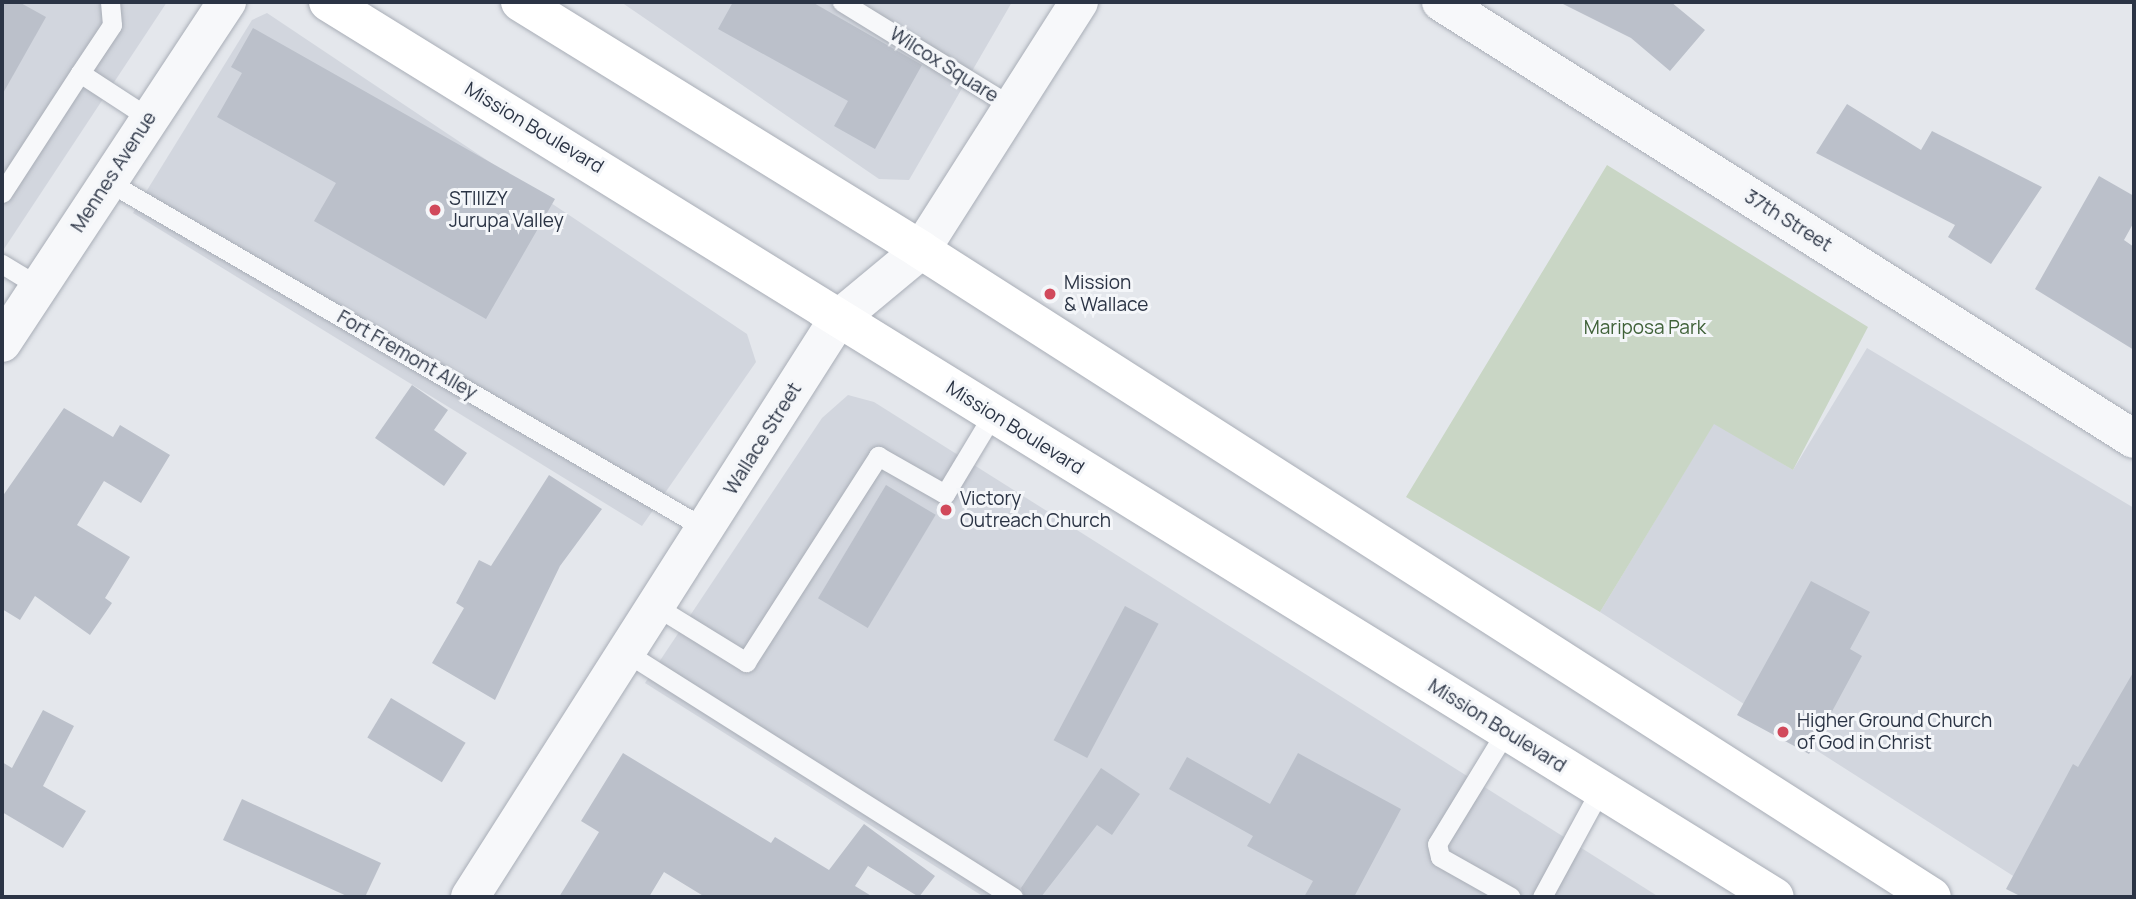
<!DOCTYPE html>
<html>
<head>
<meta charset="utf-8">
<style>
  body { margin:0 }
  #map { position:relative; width:2136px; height:899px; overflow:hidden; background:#e4e7ec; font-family:Manrope,sans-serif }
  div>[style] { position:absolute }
  .built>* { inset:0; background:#d2d6de }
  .green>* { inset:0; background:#c9d6c5 }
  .building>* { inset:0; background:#bbc0ca; transform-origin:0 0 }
  .roads { filter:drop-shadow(0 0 2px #a9aeb7) drop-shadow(0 0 2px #a9aeb7) }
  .lane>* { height:19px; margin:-9.5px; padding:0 9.5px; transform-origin:9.5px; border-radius:9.5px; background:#f7f8fa }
  .street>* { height:38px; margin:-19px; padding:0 19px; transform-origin:19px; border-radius:19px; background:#f7f8fa }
  .primary>* { height:38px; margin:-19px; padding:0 19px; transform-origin:19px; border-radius:19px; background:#fff }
  .dots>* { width:19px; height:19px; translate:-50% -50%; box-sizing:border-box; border:4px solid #f4f6f9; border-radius:50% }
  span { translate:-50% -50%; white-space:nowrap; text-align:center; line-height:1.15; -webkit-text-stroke:6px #f4f6f9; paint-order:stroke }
  .street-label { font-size:19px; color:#2b3445 }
  .poi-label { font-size:19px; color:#2b3445 }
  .left { translate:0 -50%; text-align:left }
  .park-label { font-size:19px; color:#3f6138 }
  .frame { position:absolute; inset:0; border:4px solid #2b3445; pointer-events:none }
</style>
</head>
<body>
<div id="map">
  <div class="built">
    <div style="clip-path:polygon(2px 2px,167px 2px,2px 252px)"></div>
    <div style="clip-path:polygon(621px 2px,1012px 2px,909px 180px,879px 179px)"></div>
    <div style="clip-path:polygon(267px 13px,747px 334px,756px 362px,642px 526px,133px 213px,252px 20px)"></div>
    <div style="clip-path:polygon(1867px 348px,2134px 508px,2134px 897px,2046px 897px,1600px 612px,1714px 423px,1793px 470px)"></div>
    <div style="clip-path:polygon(848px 395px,874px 402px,1659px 897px,984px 897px,645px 683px,822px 418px)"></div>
  </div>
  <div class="green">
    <div style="clip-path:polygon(1607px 165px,1868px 327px,1793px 470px,1714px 424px,1600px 612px,1406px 497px)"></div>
  </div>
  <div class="building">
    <div style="clip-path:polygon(2px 2px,19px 2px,46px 17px,2px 95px)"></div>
    <div style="clip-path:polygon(733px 2px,812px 2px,922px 65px,875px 149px,834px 126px,848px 101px,718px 29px)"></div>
    <div style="clip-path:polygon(1559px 2px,1671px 2px,1705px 30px,1670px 71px,1631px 38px)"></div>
    <div style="clip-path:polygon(253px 28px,555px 199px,486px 319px,314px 221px,336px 183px,217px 117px,242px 73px,231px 67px)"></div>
    <div style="clip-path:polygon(1847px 104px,1921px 150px,1932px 131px,2042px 187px,1991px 264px,1948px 237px,1955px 225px,1816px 153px)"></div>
    <div style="clip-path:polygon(2099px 176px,2134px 196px,2134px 222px,2124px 240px,2134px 247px,2134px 350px,2035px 289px)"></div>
    <div style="clip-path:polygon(412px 385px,448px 410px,434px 430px,467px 453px,444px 486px,375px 438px)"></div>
    <div style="clip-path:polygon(64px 408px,113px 437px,120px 425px,170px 455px,141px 503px,104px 481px,77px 525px,130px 557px,105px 598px,112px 603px,90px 635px,35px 596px,20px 620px,2px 609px,2px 497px)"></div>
    <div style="clip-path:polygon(549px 475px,602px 509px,560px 566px,495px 700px,432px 663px,464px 608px,456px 603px,479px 560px,491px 566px)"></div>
    <div style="left:886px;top:485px;width:58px;height:132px;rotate:31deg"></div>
    <div style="clip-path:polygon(1811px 581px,1870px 612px,1850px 649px,1862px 656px,1809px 754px,1737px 715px)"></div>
    <div style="left:1125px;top:606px;width:38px;height:152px;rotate:28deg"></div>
    <div style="clip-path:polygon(2134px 671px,2134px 897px,2022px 897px,2006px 889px,2073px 764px,2078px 767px)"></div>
    <div style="left:391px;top:698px;width:87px;height:46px;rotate:31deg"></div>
    <div style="clip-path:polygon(43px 710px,74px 726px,43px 786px,86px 811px,63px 848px,2px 812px,2px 762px,12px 768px)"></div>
    <div style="clip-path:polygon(623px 753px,771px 843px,775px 837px,829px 870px,864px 824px,935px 876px,919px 897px,868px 866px,855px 886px,873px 897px,705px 897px,664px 872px,649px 897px,559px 897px,599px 832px,581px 821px)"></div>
    <div style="clip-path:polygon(1298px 753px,1401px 809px,1354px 897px,1304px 897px,1313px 881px,1247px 846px,1253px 836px,1169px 789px,1187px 757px,1270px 804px)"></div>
    <div style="clip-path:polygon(1101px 768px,1140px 794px,1112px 835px,1097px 825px,1041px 897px,1025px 897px,1021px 888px)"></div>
    <div style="clip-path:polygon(242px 799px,381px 863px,365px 897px,349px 897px,223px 840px)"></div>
  </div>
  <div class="roads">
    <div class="lane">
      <div style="left:110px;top:2px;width:23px;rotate:85deg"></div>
      <div style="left:112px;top:25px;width:58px;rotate:123.7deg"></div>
      <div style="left:80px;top:73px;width:82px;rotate:33.1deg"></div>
      <div style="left:842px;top:2px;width:198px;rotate:31.6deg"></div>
      <div style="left:107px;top:181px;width:693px;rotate:30.16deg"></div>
      <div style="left:2px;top:193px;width:143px;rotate:-57deg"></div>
      <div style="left:2px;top:264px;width:42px;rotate:31.4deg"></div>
      <div style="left:657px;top:607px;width:105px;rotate:31.7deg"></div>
      <div style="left:746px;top:662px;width:245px;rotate:-57.3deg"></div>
      <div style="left:878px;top:456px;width:77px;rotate:29.6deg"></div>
      <div style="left:945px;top:494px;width:93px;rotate:-59deg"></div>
      <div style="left:627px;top:653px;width:457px;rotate:32.3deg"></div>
      <div style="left:1506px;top:731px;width:132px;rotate:121.4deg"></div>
      <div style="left:1437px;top:844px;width:13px;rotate:77deg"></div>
      <div style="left:1440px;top:857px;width:81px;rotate:29.4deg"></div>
      <div style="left:1542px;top:897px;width:122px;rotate:-61.5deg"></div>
    </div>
    <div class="street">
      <div style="left:1441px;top:2px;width:819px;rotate:32.24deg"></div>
      <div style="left:2px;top:343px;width:409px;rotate:-56.6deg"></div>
      <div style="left:470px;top:897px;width:685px;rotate:-57.52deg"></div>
      <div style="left:838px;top:319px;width:108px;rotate:-39.7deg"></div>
      <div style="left:921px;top:250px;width:294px;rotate:-57.5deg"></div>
    </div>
    <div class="primary">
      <div style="left:328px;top:2px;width:1701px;rotate:31.74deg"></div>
      <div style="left:520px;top:2px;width:471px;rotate:31.7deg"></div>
      <div style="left:921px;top:250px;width:1200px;rotate:32.62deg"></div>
    </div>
  </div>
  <div class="dots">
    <div style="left:435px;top:210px;background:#d1495b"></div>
    <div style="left:1050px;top:294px;background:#d1495b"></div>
    <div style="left:946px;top:510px;background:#d1495b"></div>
    <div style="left:1783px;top:732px;background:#d1495b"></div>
  </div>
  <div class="street-label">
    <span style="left:944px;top:65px;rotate:32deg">Wilcox Square</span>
    <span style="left:534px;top:128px;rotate:31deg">Mission Boulevard</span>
    <span style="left:114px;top:172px;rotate:-57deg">Mennes Avenue</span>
    <span style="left:1788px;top:221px;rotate:32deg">37th Street</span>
    <span style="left:407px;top:355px;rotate:30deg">Fort Fremont Alley</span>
    <span style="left:1015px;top:428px;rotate:32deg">Mission Boulevard</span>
    <span style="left:763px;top:439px;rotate:-58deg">Wallace Street</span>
    <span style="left:1497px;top:726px;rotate:32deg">Mission Boulevard</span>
  </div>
  <div class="poi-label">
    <span class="left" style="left:449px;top:210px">STIIIZY<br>Jurupa Valley</span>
    <span class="left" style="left:1064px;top:294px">Mission<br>&amp; Wallace</span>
    <span class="left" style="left:960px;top:510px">Victory<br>Outreach Church</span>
    <span class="left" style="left:1797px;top:732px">Higher Ground Church<br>of God in Christ</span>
  </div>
  <div class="park-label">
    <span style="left:1645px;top:328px">Mariposa Park</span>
  </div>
  <div class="frame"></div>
</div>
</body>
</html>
